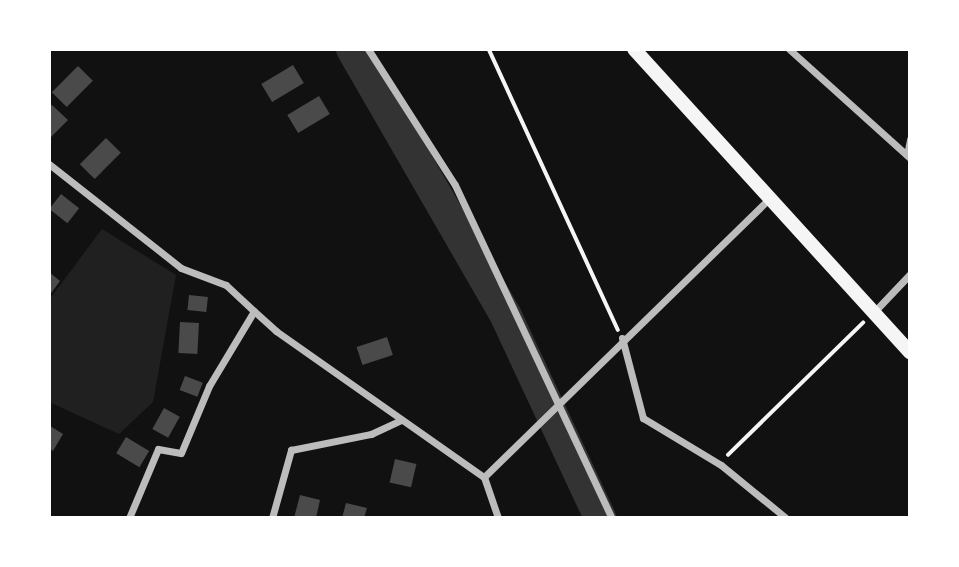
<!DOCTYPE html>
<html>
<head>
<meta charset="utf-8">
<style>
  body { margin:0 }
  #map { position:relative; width:959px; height:567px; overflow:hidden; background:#111; font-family:Signika,sans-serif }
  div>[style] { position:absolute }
  .green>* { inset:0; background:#202020 }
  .river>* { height:32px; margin:-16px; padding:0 16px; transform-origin:16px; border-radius:16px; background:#333 }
  .building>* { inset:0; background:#4a4a4a; transform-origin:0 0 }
  .path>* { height:3.5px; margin:-1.75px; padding:0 1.75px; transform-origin:1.75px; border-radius:1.75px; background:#f5f5f5 }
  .minor>* { height:7px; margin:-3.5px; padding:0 3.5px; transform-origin:3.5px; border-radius:3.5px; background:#bcbcbc }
  .primary>* { height:14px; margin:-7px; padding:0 7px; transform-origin:7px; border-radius:7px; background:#f5f5f5 }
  span { translate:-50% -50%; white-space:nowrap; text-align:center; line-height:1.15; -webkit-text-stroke:7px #fff; paint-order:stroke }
  .frame { position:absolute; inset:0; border:51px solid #fff; pointer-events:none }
</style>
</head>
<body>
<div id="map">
  <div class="green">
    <div style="clip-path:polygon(102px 229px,176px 275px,153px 402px,119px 434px,49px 402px,49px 300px)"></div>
  </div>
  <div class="river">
    <div style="left:352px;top:49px;width:308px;rotate:60deg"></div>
    <div style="left:506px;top:316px;width:223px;rotate:65deg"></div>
  </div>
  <div class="building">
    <div style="left:293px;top:65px;width:21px;height:37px;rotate:59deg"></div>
    <div style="left:78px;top:66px;width:21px;height:37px;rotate:45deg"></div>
    <div style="left:319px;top:96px;width:21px;height:37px;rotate:59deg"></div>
    <div style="clip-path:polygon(52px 105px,68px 120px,49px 139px,49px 108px)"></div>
    <div style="left:106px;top:138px;width:21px;height:37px;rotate:45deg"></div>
    <div style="left:61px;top:194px;width:23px;height:19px;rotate:38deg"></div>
    <div style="clip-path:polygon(49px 272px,60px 281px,49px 296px)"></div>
    <div style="left:189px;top:295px;width:19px;height:15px;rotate:6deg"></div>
    <div style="left:180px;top:322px;width:19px;height:31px;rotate:3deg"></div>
    <div style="left:387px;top:337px;width:19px;height:32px;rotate:72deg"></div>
    <div style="left:185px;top:376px;width:19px;height:15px;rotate:21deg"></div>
    <div style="left:164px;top:408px;width:18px;height:24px;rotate:29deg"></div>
    <div style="clip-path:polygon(50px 426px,63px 434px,53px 451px,49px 448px)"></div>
    <div style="left:126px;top:437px;width:27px;height:19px;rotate:31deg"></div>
    <div style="left:395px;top:459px;width:22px;height:24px;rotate:13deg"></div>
    <div style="clip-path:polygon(300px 495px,320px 500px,316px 518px,294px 518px)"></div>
    <div style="clip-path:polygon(346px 503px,367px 508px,364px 518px,342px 518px)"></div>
  </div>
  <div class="path">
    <div style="left:489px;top:49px;width:309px;rotate:65.3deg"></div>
    <div style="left:728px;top:455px;width:189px;rotate:-44.4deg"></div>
  </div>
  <div class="minor">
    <div style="left:368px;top:49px;width:161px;rotate:57.4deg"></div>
    <div style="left:455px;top:185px;width:368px;rotate:64.8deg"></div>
    <div style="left:789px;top:49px;width:163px;rotate:42deg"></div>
    <div style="left:907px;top:155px;width:16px;rotate:-79deg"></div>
    <div style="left:49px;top:164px;width:168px;rotate:38.2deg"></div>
    <div style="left:181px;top:268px;width:48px;rotate:20.7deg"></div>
    <div style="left:226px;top:285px;width:38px;rotate:43deg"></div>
    <div style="left:874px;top:312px;width:52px;rotate:-46.5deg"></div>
    <div style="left:622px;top:338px;width:83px;rotate:75.3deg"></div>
    <div style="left:643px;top:418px;width:91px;rotate:31.1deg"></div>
    <div style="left:721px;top:465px;width:84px;rotate:39.2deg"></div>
    <div style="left:484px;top:477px;width:398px;rotate:-44.3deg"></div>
    <div style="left:129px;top:518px;width:75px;rotate:-67.2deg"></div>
    <div style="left:158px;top:449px;width:23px;rotate:10deg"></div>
    <div style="left:181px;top:453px;width:73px;rotate:-67.3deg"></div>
    <div style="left:209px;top:386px;width:87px;rotate:-59deg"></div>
    <div style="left:254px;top:311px;width:30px;rotate:42deg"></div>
    <div style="left:276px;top:331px;width:254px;rotate:35.1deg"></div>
    <div style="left:484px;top:477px;width:43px;rotate:71.1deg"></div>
    <div style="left:272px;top:518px;width:71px;rotate:-74.4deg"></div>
    <div style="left:291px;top:450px;width:82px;rotate:-11.3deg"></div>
    <div style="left:371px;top:434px;width:33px;rotate:-25deg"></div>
  </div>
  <div class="primary">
    <div style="left:634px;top:49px;width:410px;rotate:47.7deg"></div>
  </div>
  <div class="frame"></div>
</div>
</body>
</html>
